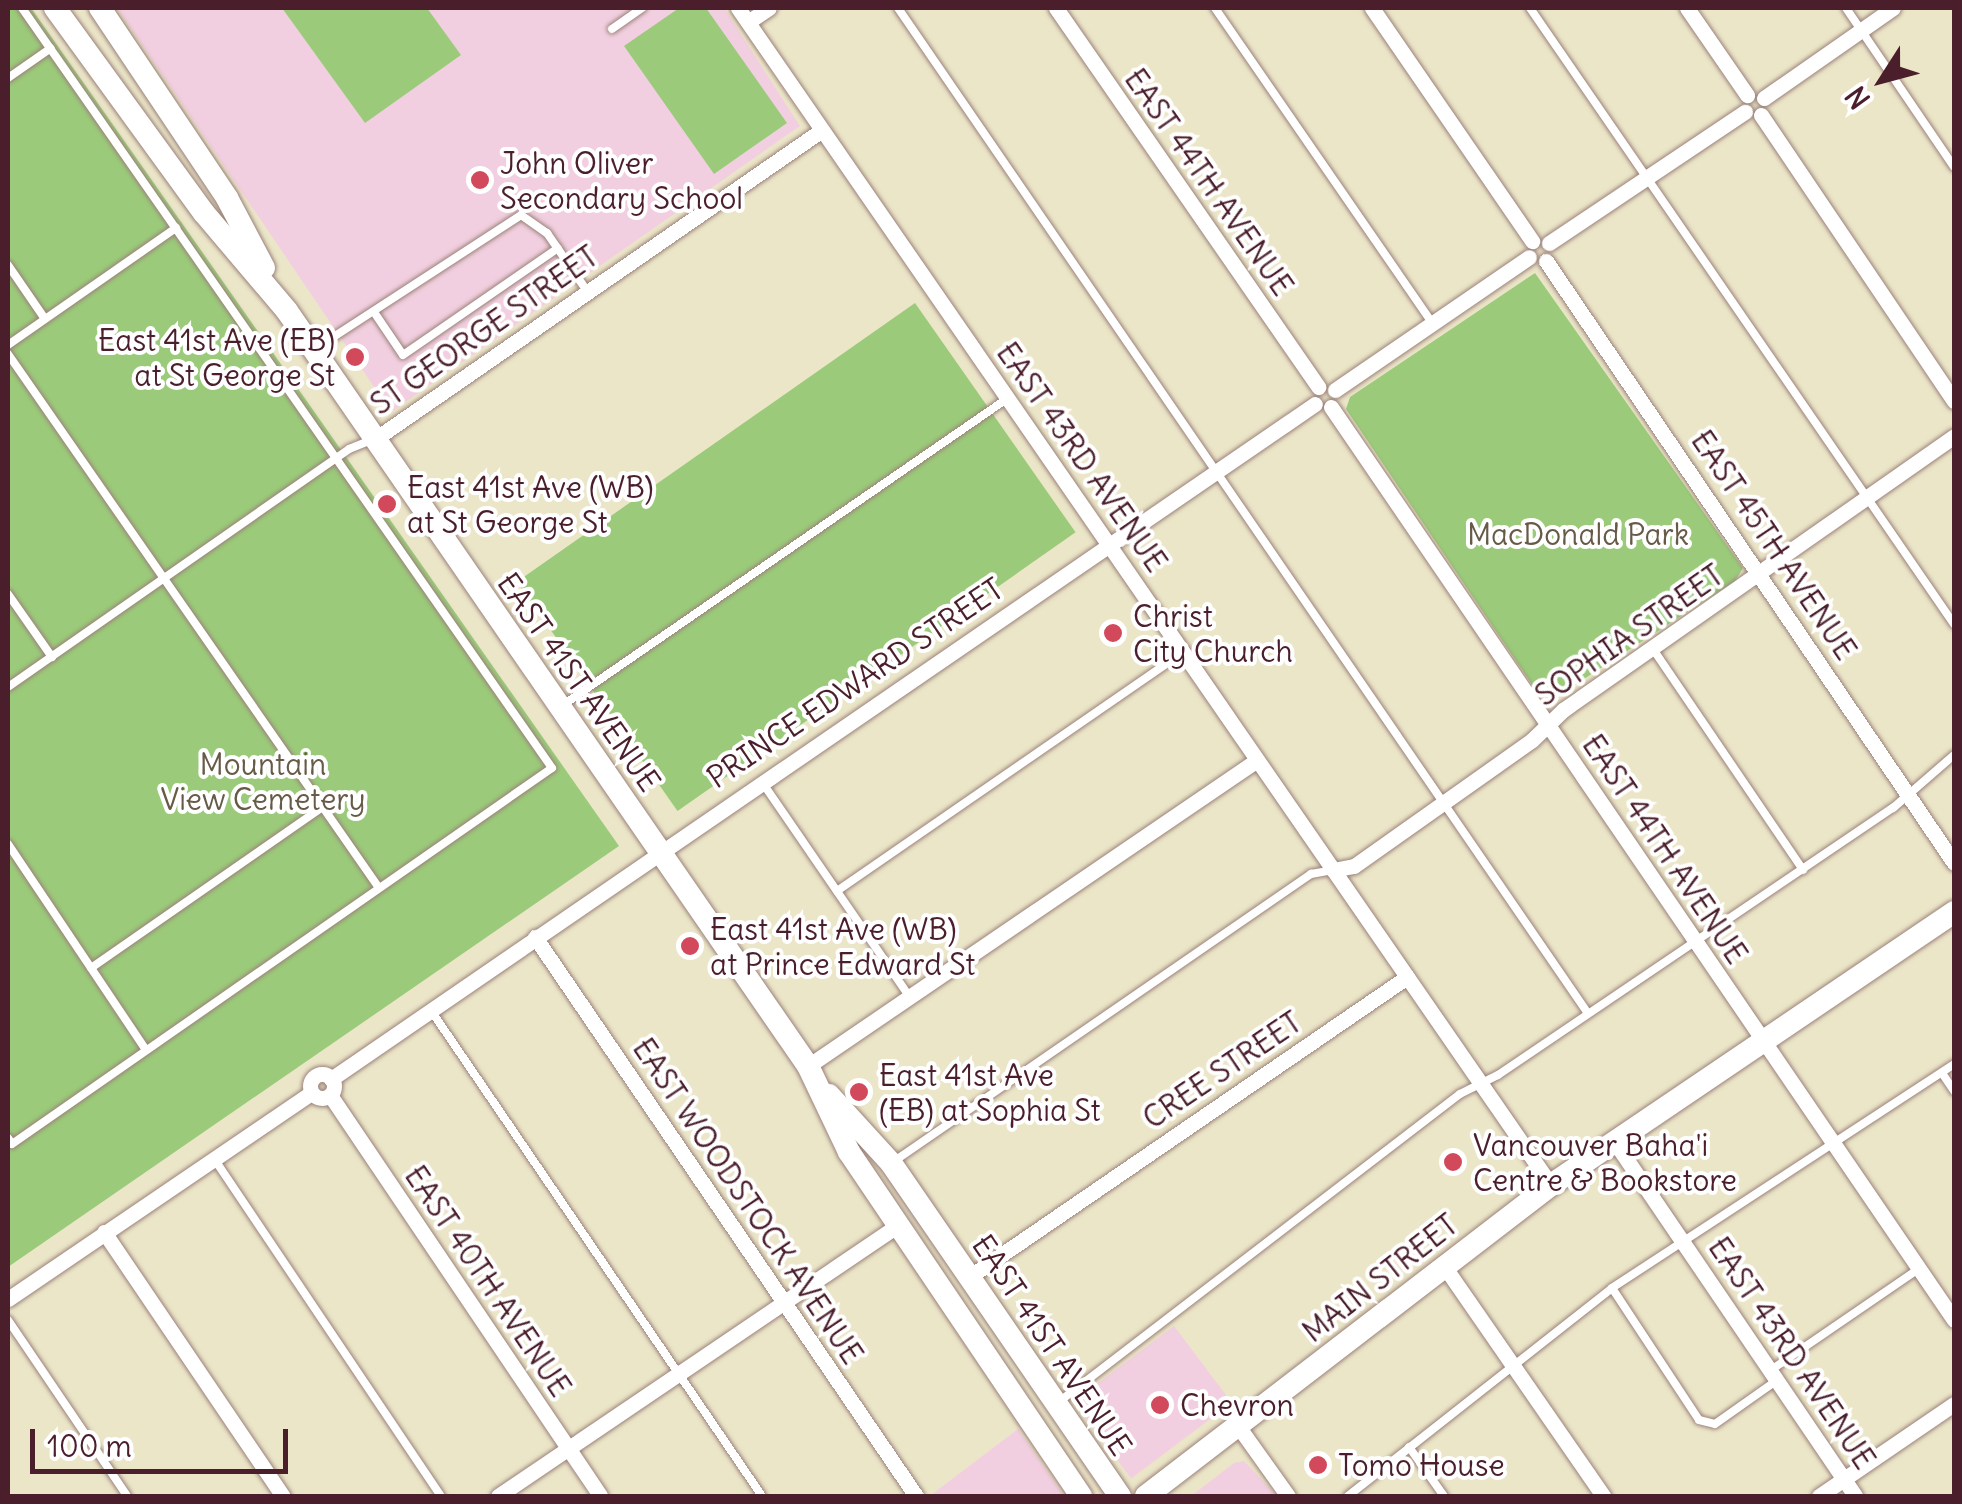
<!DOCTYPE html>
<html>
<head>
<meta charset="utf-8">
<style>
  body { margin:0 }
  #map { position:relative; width:1962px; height:1504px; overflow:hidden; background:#ece6c9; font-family:Delius,sans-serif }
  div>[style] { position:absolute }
  .built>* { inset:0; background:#f2cfe0; transform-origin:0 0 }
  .green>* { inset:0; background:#9bcb7a; transform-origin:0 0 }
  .roads { filter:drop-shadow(0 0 2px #9b827a) drop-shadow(0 0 2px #9b827a) }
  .service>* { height:8px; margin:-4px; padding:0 4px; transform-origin:4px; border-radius:4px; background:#fff }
  .minor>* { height:15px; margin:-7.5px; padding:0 7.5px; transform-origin:7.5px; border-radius:7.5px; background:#fff }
  .minor>.ring { margin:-7.5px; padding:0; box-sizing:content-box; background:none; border:15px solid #fff; border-radius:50% }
  .secondary>* { height:22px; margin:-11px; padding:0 11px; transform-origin:11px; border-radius:11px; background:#fff }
  .dots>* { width:28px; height:28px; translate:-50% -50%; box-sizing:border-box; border:5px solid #fff; border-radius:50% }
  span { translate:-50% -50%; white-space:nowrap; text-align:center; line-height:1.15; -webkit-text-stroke:8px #fff; paint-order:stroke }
  .poi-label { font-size:30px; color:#4a1f2b }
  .left { translate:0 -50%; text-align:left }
  .right { translate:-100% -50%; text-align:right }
  .street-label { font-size:30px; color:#4a1f2b }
  .park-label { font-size:30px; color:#665b47 }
  .frame { position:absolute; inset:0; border:10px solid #4a1f2b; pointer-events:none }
  .north { position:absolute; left:1832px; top:30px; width:100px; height:100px; -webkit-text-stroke:8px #fff; paint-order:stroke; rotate:234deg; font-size:28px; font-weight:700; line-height:40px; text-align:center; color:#4a1f2b }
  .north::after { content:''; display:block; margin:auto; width:35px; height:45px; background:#4a1f2b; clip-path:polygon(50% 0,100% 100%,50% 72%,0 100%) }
  .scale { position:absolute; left:30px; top:1429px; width:258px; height:45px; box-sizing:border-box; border:5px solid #4a1f2b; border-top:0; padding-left:12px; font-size:30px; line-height:35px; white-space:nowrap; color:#4a1f2b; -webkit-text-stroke:8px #fff; paint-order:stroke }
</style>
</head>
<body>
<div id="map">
  <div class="built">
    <div style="clip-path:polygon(117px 8px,724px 8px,800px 126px,391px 412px)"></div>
    <div style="left:1174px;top:1326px;width:96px;height:126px;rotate:53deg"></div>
    <div style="clip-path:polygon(1018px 1429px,1064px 1496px,932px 1496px,931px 1495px)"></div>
    <div style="clip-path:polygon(1244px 1461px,1277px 1496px,1191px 1496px,1234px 1463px)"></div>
  </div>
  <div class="green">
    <div style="clip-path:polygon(8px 8px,31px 8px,619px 846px,8px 1267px)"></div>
    <div style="clip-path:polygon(282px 8px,427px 8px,461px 55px,365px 123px)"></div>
    <div style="clip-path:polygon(679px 8px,706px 8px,787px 123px,714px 174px,624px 46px)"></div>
    <div style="clip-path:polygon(1535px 273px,1743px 568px,1735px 581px,1550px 701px,1533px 686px,1346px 409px,1350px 397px)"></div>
    <div style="left:915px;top:303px;width:280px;height:486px;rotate:55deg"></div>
  </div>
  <div class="roads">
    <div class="service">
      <div style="left:898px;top:8px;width:1218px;rotate:55.54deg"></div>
      <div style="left:1215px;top:8px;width:382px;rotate:55.4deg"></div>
      <div style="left:1530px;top:8px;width:748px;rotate:55.46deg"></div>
      <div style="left:1846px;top:8px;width:192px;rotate:55.8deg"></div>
      <div style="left:612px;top:29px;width:37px;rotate:-35deg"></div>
      <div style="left:8px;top:78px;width:52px;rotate:-34.9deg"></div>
      <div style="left:8px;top:265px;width:65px;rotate:55.6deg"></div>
      <div style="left:376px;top:315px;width:48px;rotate:56deg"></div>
      <div style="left:403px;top:355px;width:188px;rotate:-34.6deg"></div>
      <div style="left:8px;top:345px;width:205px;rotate:-34.9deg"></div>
      <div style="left:318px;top:347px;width:242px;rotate:-33deg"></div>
      <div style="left:521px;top:215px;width:32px;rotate:35deg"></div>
      <div style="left:547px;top:233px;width:70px;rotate:55.4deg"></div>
      <div style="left:8px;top:354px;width:650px;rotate:55.21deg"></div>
      <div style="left:8px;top:594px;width:77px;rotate:55.1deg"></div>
      <div style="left:1653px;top:649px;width:267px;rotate:55.8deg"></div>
      <div style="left:8px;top:687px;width:416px;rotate:-34.9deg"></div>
      <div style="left:349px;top:449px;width:24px;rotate:-22deg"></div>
      <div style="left:563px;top:705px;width:541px;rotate:-34.6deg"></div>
      <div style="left:762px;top:782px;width:261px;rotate:55.5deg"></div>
      <div style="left:8px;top:844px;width:248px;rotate:56.2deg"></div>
      <div style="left:837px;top:891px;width:421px;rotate:-34.6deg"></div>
      <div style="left:91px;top:968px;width:282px;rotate:-34.8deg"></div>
      <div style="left:430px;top:1009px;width:589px;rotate:55.72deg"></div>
      <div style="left:1942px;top:1073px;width:22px;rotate:56deg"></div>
      <div style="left:8px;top:1138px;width:7px;rotate:56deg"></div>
      <div style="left:12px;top:1144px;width:658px;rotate:-34.85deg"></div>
      <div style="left:552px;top:768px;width:927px;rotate:-124.89deg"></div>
      <div style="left:213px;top:1157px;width:409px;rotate:56.1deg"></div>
      <div style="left:893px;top:1162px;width:508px;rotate:-34.57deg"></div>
      <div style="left:1311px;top:874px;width:22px;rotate:-10deg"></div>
      <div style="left:1612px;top:1288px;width:158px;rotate:56.6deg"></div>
      <div style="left:1699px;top:1420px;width:16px;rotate:14deg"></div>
      <div style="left:1715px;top:1424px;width:75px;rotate:-35.2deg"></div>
      <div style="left:8px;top:1320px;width:212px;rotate:55.9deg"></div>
      <div style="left:1771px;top:1370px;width:181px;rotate:-34.4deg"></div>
      <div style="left:1060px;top:1401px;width:504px;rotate:-37.51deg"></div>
      <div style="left:1460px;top:1094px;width:42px;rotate:-26.6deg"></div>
      <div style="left:1498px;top:1075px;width:477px;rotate:-34.1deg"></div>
      <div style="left:1893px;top:808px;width:81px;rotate:-41deg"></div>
      <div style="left:1409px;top:1447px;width:60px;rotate:54.5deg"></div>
      <div style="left:1348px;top:1496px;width:336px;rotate:-38.2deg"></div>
      <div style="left:1612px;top:1288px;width:409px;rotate:-33.2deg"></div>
    </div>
    <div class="minor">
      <div style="left:738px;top:8px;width:1430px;rotate:55.37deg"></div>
      <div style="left:1056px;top:8px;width:461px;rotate:55.3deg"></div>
      <div style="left:1372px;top:8px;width:283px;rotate:55.5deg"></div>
      <div style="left:1687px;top:8px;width:106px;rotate:55.4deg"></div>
      <div style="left:748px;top:22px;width:25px;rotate:-34deg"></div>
      <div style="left:1764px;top:98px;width:157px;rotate:-34.9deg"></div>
      <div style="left:1761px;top:115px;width:345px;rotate:56deg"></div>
      <div style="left:1549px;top:243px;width:236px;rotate:-33.8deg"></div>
      <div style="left:1546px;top:261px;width:727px;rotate:55.87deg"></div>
      <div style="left:1335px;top:390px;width:235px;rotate:-34.4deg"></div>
      <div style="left:1331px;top:407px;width:1105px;rotate:55.69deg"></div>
      <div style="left:375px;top:439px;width:543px;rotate:-34.66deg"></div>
      <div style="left:1333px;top:870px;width:21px;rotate:-11deg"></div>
      <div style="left:1354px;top:866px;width:218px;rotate:-35.3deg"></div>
      <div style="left:1532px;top:740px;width:43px;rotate:-44.1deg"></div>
      <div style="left:1563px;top:710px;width:477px;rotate:-35deg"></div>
      <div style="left:535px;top:937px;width:676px;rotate:55.72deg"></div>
      <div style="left:808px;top:1066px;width:543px;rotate:-34.27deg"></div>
      <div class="ring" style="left:310px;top:1074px;width:9px;height:9px"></div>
      <div style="left:331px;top:1079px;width:1193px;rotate:-34.45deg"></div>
      <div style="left:330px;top:1095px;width:483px;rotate:56deg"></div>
      <div style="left:1614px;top:1141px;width:429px;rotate:55.8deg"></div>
      <div style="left:104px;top:1232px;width:319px;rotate:55.9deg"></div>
      <div style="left:1444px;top:1266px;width:280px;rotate:55.3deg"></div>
      <div style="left:969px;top:1277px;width:531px;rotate:-34.41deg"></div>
      <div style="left:8px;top:1299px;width:366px;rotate:-34.2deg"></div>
      <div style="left:1238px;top:1426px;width:86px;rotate:54.5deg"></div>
      <div style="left:498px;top:1496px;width:482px;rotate:-34.1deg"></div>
      <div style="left:1819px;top:1496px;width:163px;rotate:-34.3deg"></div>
    </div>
    <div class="secondary">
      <div style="left:55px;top:8px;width:253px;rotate:54deg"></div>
      <div style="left:204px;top:213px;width:128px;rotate:49.7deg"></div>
      <div style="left:287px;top:311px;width:917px;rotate:55.39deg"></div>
      <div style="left:808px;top:1066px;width:95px;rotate:64.5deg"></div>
      <div style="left:849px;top:1152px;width:415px;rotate:56deg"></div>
      <div style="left:100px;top:8px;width:229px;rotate:56.2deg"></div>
      <div style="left:227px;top:198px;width:79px;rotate:62.1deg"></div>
      <div style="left:829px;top:1095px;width:92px;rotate:47.6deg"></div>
      <div style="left:891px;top:1163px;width:404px;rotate:55.5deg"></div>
      <div style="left:1146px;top:1496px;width:511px;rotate:-37.52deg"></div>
      <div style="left:1551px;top:1185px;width:487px;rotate:-34.1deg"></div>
    </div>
  </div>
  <div class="dots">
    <div style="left:480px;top:180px;background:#d1495b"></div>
    <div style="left:355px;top:357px;background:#d1495b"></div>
    <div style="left:387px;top:504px;background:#d1495b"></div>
    <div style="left:1113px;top:633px;background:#d1495b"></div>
    <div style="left:690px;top:946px;background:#d1495b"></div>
    <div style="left:859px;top:1092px;background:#d1495b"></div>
    <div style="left:1453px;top:1162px;background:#d1495b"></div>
    <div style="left:1160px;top:1405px;background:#d1495b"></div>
    <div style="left:1318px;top:1465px;background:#d1495b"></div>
  </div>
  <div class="poi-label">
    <span class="left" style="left:500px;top:180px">John Oliver<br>Secondary School</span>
    <span class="right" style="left:335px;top:357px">East 41st Ave (EB)<br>at St George St</span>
    <span class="left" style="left:407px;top:504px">East 41st Ave (WB)<br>at St George St</span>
    <span class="left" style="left:1133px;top:633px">Christ<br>City Church</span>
    <span class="left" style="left:710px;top:946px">East 41st Ave (WB)<br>at Prince Edward St</span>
    <span class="left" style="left:879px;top:1092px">East 41st Ave<br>(EB) at Sophia St</span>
    <span class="left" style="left:1473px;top:1162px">Vancouver Baha'i<br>Centre &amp; Bookstore</span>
    <span class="left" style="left:1180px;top:1405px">Chevron</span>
    <span class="left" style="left:1338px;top:1465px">Tomo House</span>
  </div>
  <div class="street-label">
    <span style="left:1209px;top:182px;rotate:55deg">EAST 44TH AVENUE</span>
    <span style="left:484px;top:330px;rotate:-35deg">ST GEORGE STREET</span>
    <span style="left:1082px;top:457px;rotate:55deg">EAST 43RD AVENUE</span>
    <span style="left:1774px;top:545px;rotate:56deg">EAST 45TH AVENUE</span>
    <span style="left:1629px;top:635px;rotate:-35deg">SOPHIA STREET</span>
    <span style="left:579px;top:682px;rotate:55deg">EAST 41ST AVENUE</span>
    <span style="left:855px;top:683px;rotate:-34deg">PRINCE EDWARD STREET</span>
    <span style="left:1665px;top:849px;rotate:56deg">EAST 44TH AVENUE</span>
    <span style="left:1222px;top:1070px;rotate:-34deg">CREE STREET</span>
    <span style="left:748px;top:1201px;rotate:56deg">EAST WOODSTOCK AVENUE</span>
    <span style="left:1380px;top:1278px;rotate:-38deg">MAIN STREET</span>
    <span style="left:488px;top:1281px;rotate:56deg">EAST 40TH AVENUE</span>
    <span style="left:1052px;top:1345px;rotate:56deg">EAST 41ST AVENUE</span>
    <span style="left:1792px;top:1353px;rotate:56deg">EAST 43RD AVENUE</span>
  </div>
  <div class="park-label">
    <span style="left:1578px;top:534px">MacDonald Park</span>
    <span style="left:263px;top:781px">Mountain<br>View Cemetery</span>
  </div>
  <div class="frame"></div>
  <div class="north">N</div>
  <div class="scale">100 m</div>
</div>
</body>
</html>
